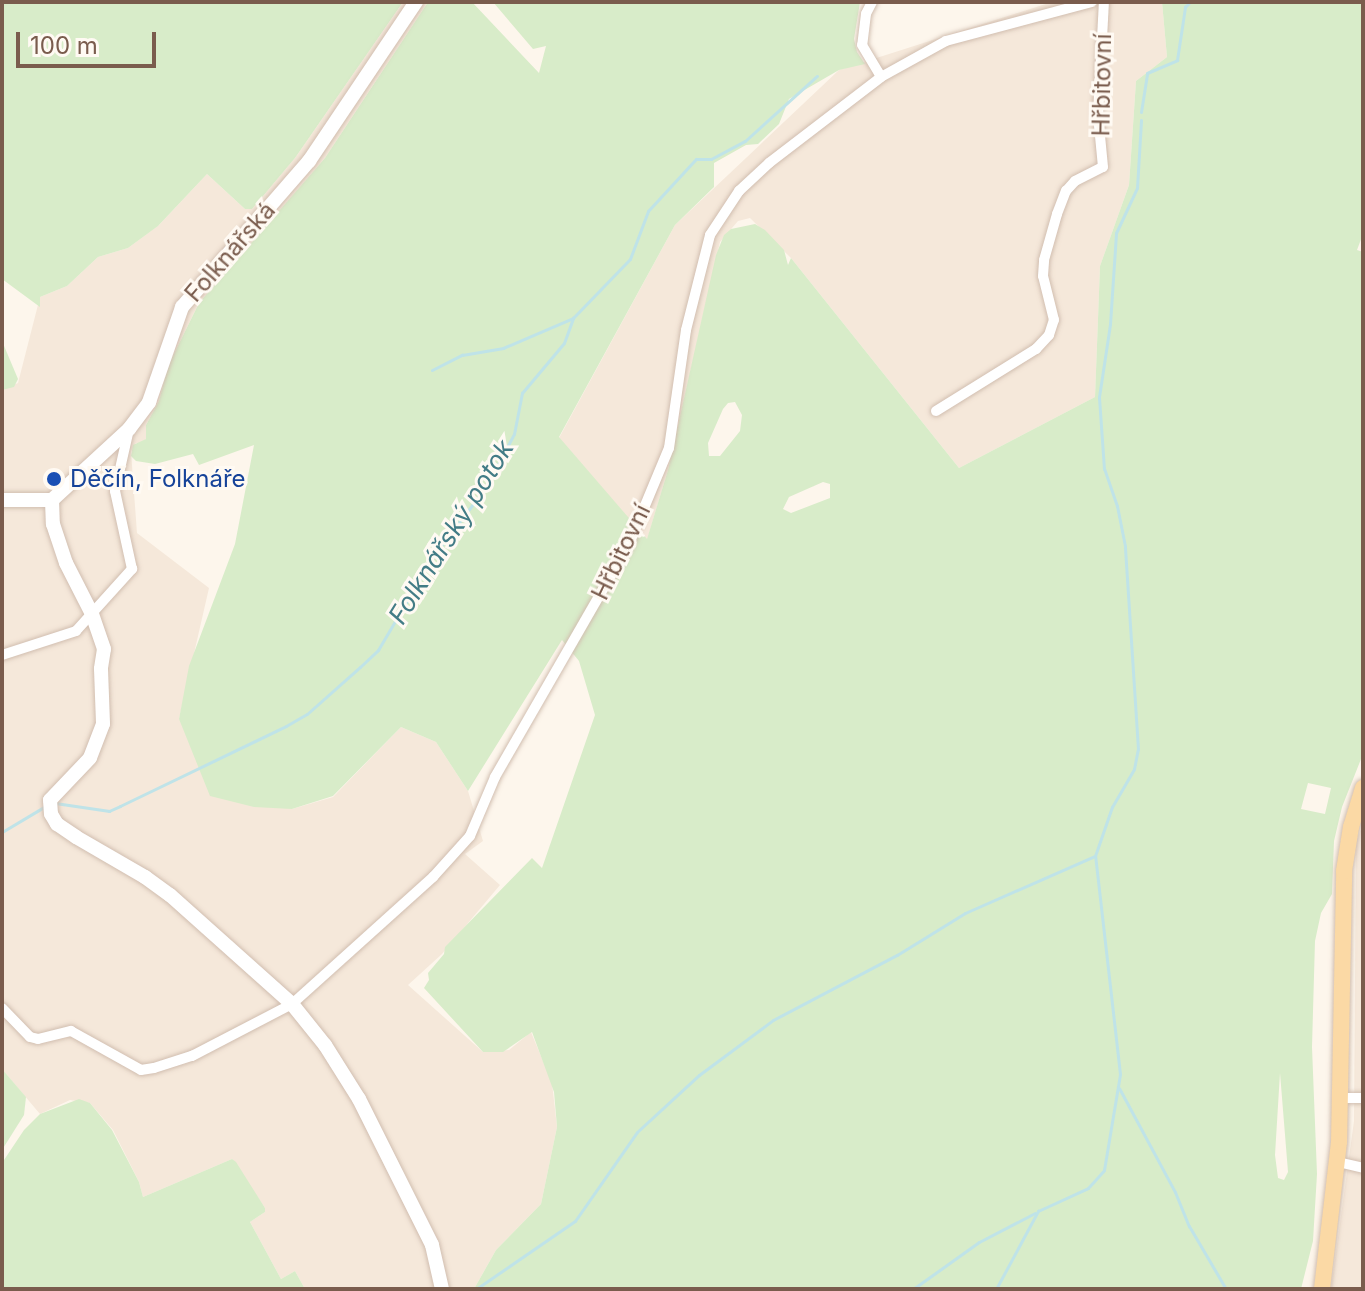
<!DOCTYPE html>
<html>
<head>
<meta charset="utf-8">
<style>
  body { margin:0 }
  #map { position:relative; width:1365px; height:1291px; overflow:hidden; background:#fdf6ec; font-family:Inter,sans-serif }
  div>[style] { position:absolute }
  .residential>* { inset:0; background:#f5e8da }
  .green>* { inset:0; background:#d8ecc9 }
  .stream>* { height:3px; margin:-1.5px; padding:0 1.5px; transform-origin:1.5px; border-radius:1.5px; background:#bfe3e8 }
  .roads { filter:drop-shadow(0 0 2px #d1beb0) drop-shadow(0 0 2px #d1beb0) }
  .street>* { height:10px; margin:-5px; padding:0 5px; transform-origin:5px; border-radius:5px; background:#fff }
  .secondary>* { height:14px; margin:-7px; padding:0 7px; transform-origin:7px; border-radius:7px; background:#fff }
  .primary>* { height:16px; margin:-8px; padding:0 8px; transform-origin:8px; border-radius:8px; background:#fbd9a5 }
  .dots>* { width:22px; height:22px; translate:-50% -50%; box-sizing:border-box; border:4px solid #fffaf3; border-radius:50% }
  span { translate:-50% -50%; white-space:nowrap; text-align:center; line-height:1.15; -webkit-text-stroke:6px #fffaf3; paint-order:stroke }
  .street-label { font-size:24px; color:#7a5c4d }
  .transit-label { font-size:24px; color:#164399 }
  .left { translate:0 -50%; text-align:left }
  .water-label { font-size:26px; color:#437c86; font-style:italic }
  .frame { position:absolute; inset:0; border:4px solid #7a5c4d; pointer-events:none }
  .scale { position:absolute; left:16px; top:32px; width:140px; height:36px; box-sizing:border-box; border:4px solid #7a5c4d; border-top:0; padding-left:10px; font-size:24px; line-height:28px; white-space:nowrap; color:#7a5c4d; -webkit-text-stroke:6px #fffaf3; paint-order:stroke }
</style>
</head>
<body>
<div id="map">
  <div class="residential">
    <div style="clip-path:polygon(403px 2px,428px 2px,325px 158px,197px 307px,168px 366px,159px 401px,146px 425px,146px 439px,141px 444px,136px 443px,131px 452px,137px 533px,209px 588px,179px 719px,292px 809px,333px 797px,401px 727px,436px 742px,468px 791px,483px 841px,465px 854px,500px 885px,442px 954px,408px 985px,483px 1052px,509px 1050px,531px 1032px,552px 1083px,557px 1127px,541px 1204px,496px 1250px,474px 1289px,305px 1289px,295px 1271px,281px 1279px,250px 1222px,265px 1212px,265px 1208px,232px 1159px,143px 1197px,139px 1182px,113px 1130px,90px 1103px,70px 1100px,40px 1114px,2px 1069px,2px 390px,18px 383px,40px 297px,67px 286px,98px 257px,128px 248px,159px 225px,207px 174px,245px 209px,252px 209px,295px 158px)"></div>
    <div style="clip-path:polygon(1052px 2px,1162px 2px,1167px 57px,1136px 81px,1129px 185px,1100px 266px,1095px 397px,959px 468px,791px 258px,750px 218px,738px 221px,720px 242px,668px 470px,647px 540px,559px 438px,675px 225px,839px 70px)"></div>
    <div style="clip-path:polygon(1363px 824px,1363px 1289px,1331px 1289px,1354px 1121px,1356px 842px)"></div>
  </div>
  <div class="green">
    <div style="clip-path:polygon(2px 2px,403px 2px,295px 158px,252px 209px,245px 209px,207px 174px,158px 226px,128px 248px,98px 257px,67px 286px,40px 297px,40px 307px,2px 279px)"></div>
    <div style="clip-path:polygon(evenodd,428px 2px,472px 2px,539px 73px,546px 46px,533px 49px,493px 2px,860px 2px,854px 39px,857px 52px,865px 64px,839px 70px,789px 99px,779px 124px,758px 144px,746px 145px,714px 163px,714px 187px,675px 225px,559px 437px,647px 539px,668px 470px,716px 255px,724px 235px,731px 229px,755px 224px,765px 230px,784px 250px,788px 265px,791px 258px,959px 468px,1095px 397px,1100px 266px,1129px 185px,1136px 81px,1167px 57px,1162px 2px,1363px 2px,1363px 234px,1357px 250px,1363px 252px,1363px 754px,1342px 807px,1334px 841px,1332px 894px,1321px 913px,1315px 941px,1312px 1047px,1317px 1174px,1313px 1241px,1301px 1289px,474px 1289px,496px 1250px,541px 1204px,557px 1127px,554px 1092px,532px 1032px,503px 1052px,483px 1052px,424px 988px,429px 980px,428px 973px,444px 954px,445px 947px,532px 858px,542px 868px,595px 715px,579px 661px,562px 640px,468px 791px,436px 742px,401px 727px,333px 796px,292px 809px,254px 807px,210px 796px,179px 719px,189px 666px,235px 544px,254px 445px,199px 465px,193px 454px,155px 464px,136px 461px,131px 456px,133px 445px,146px 439px,146px 425px,159px 401px,168px 366px,199px 303px,325px 158px,428px 2px,735px 402px,742px 415px,740px 431px,720px 456px,709px 456px,708px 443px,723px 409px,728px 403px,735px 402px,428px 2px,823px 482px,830px 484px,830px 498px,791px 513px,783px 509px,789px 497px,823px 482px,428px 2px,1308px 783px,1331px 788px,1325px 814px,1301px 809px,1308px 783px,428px 2px,1280px 1073px,1288px 1172px,1284px 1180px,1278px 1178px,1275px 1155px,1280px 1073px)"></div>
    <div style="clip-path:polygon(2px 341px,18px 379px,14px 387px,2px 390px)"></div>
    <div style="clip-path:polygon(2px 1069px,26px 1097px,24px 1115px,2px 1150px)"></div>
    <div style="clip-path:polygon(79px 1099px,90px 1103px,112px 1130px,139px 1182px,143px 1197px,232px 1159px,236px 1162px,265px 1208px,265px 1212px,250px 1222px,281px 1279px,295px 1271px,305px 1289px,2px 1289px,2px 1163px,24px 1130px,40px 1114px)"></div>
  </div>
  <div class="stream">
    <div style="left:1141px;top:112px;width:39px;rotate:-81deg"></div>
    <div style="left:1147px;top:73px;width:33px;rotate:-23deg"></div>
    <div style="left:1177px;top:60px;width:54px;rotate:-81.4deg"></div>
    <div style="left:1185px;top:7px;width:7px;rotate:-45deg"></div>
    <div style="left:432px;top:370px;width:34px;rotate:-27deg"></div>
    <div style="left:462px;top:355px;width:42px;rotate:-9.7deg"></div>
    <div style="left:503px;top:348px;width:76px;rotate:-23.2deg"></div>
    <div style="left:55px;top:803px;width:55px;rotate:8.4deg"></div>
    <div style="left:109px;top:811px;width:12px;rotate:-24deg"></div>
    <div style="left:120px;top:806px;width:184px;rotate:-25.7deg"></div>
    <div style="left:286px;top:726px;width:24px;rotate:-30deg"></div>
    <div style="left:307px;top:714px;width:71px;rotate:-41.6deg"></div>
    <div style="left:360px;top:667px;width:25px;rotate:-43deg"></div>
    <div style="left:378px;top:650px;width:110px;rotate:-59.5deg"></div>
    <div style="left:434px;top:555px;width:86px;rotate:-52.6deg"></div>
    <div style="left:486px;top:487px;width:60px;rotate:-62.2deg"></div>
    <div style="left:514px;top:434px;width:42px;rotate:-79deg"></div>
    <div style="left:522px;top:393px;width:65px;rotate:-50deg"></div>
    <div style="left:564px;top:343px;width:27px;rotate:-70deg"></div>
    <div style="left:573px;top:318px;width:82px;rotate:-46deg"></div>
    <div style="left:630px;top:259px;width:51px;rotate:-69.4deg"></div>
    <div style="left:648px;top:211px;width:71px;rotate:-47.3deg"></div>
    <div style="left:696px;top:159px;width:15px"></div>
    <div style="left:711px;top:159px;width:38px;rotate:-28deg"></div>
    <div style="left:745px;top:141px;width:97px;rotate:-42.1deg"></div>
    <div style="left:2px;top:832px;width:49px;rotate:-30.8deg"></div>
    <div style="left:1119px;top:1088px;width:118px;rotate:61.7deg"></div>
    <div style="left:1175px;top:1192px;width:37px;rotate:68deg"></div>
    <div style="left:1189px;top:1226px;width:73px;rotate:59.6deg"></div>
    <div style="left:476px;top:1289px;width:120px;rotate:-34.5deg"></div>
    <div style="left:575px;top:1221px;width:108px;rotate:-55.1deg"></div>
    <div style="left:637px;top:1132px;width:84px;rotate:-42.6deg"></div>
    <div style="left:699px;top:1075px;width:92px;rotate:-36.6deg"></div>
    <div style="left:773px;top:1020px;width:140px;rotate:-27.7deg"></div>
    <div style="left:897px;top:955px;width:80px;rotate:-31.7deg"></div>
    <div style="left:965px;top:913px;width:142px;rotate:-23.7deg"></div>
    <div style="left:913px;top:1289px;width:81px;rotate:-35.5deg"></div>
    <div style="left:979px;top:1242px;width:63px;rotate:-27.4deg"></div>
    <div style="left:996px;top:1289px;width:89px;rotate:-61.7deg"></div>
    <div style="left:1038px;top:1211px;width:55px;rotate:-24.7deg"></div>
    <div style="left:1088px;top:1188px;width:24px;rotate:-48deg"></div>
    <div style="left:1104px;top:1170px;width:97px;rotate:-80.5deg"></div>
    <div style="left:1120px;top:1074px;width:219px;rotate:-96.5deg"></div>
    <div style="left:1095px;top:856px;width:52px;rotate:-70.9deg"></div>
    <div style="left:1112px;top:807px;width:44px;rotate:-59.9deg"></div>
    <div style="left:1134px;top:769px;width:20px;rotate:-79deg"></div>
    <div style="left:1138px;top:749px;width:203px;rotate:-93.7deg"></div>
    <div style="left:1125px;top:546px;width:41px;rotate:-101.3deg"></div>
    <div style="left:1117px;top:506px;width:39px;rotate:-109deg"></div>
    <div style="left:1104px;top:469px;width:72px;rotate:-94deg"></div>
    <div style="left:1099px;top:397px;width:74px;rotate:-81.4deg"></div>
    <div style="left:1110px;top:324px;width:91px;rotate:-86.2deg"></div>
    <div style="left:1116px;top:233px;width:50px;rotate:-65deg"></div>
    <div style="left:1137px;top:188px;width:68px;rotate:-86.6deg"></div>
  </div>
  <div class="roads">
    <div class="street">
      <div style="left:872px;top:2px;width:13px;rotate:117deg"></div>
      <div style="left:866px;top:14px;width:31px;rotate:97deg"></div>
      <div style="left:862px;top:45px;width:37px;rotate:59deg"></div>
      <div style="left:936px;top:411px;width:118px;rotate:-31.8deg"></div>
      <div style="left:1036px;top:349px;width:19px;rotate:-47deg"></div>
      <div style="left:1049px;top:335px;width:16px;rotate:-72deg"></div>
      <div style="left:1054px;top:320px;width:45px;rotate:-104deg"></div>
      <div style="left:1043px;top:276px;width:16px;rotate:-86deg"></div>
      <div style="left:1044px;top:260px;width:48px;rotate:-74.2deg"></div>
      <div style="left:1057px;top:214px;width:25px;rotate:-69deg"></div>
      <div style="left:1066px;top:191px;width:13px;rotate:-48deg"></div>
      <div style="left:1075px;top:181px;width:31px;rotate:-27deg"></div>
      <div style="left:1103px;top:167px;width:52px;rotate:-95.5deg"></div>
      <div style="left:1098px;top:115px;width:113px;rotate:-87deg"></div>
      <div style="left:2px;top:655px;width:78px;rotate:-18deg"></div>
      <div style="left:76px;top:631px;width:84px;rotate:-47.9deg"></div>
      <div style="left:132px;top:569px;width:80px;rotate:-102.3deg"></div>
      <div style="left:115px;top:491px;width:64px;rotate:-77.3deg"></div>
      <div style="left:2px;top:1008px;width:40px;rotate:46deg"></div>
      <div style="left:30px;top:1037px;width:8px;rotate:14deg"></div>
      <div style="left:38px;top:1039px;width:34px;rotate:-14deg"></div>
      <div style="left:71px;top:1031px;width:80px;rotate:29.1deg"></div>
      <div style="left:141px;top:1070px;width:13px;rotate:-9deg"></div>
      <div style="left:154px;top:1068px;width:40px;rotate:-18deg"></div>
      <div style="left:192px;top:1056px;width:113px;rotate:-27.5deg"></div>
      <div style="left:292px;top:1004px;width:190px;rotate:-42deg"></div>
      <div style="left:433px;top:877px;width:55px;rotate:-47.9deg"></div>
      <div style="left:470px;top:836px;width:64px;rotate:-67deg"></div>
      <div style="left:495px;top:777px;width:269px;rotate:-60.1deg"></div>
      <div style="left:629px;top:544px;width:104px;rotate:-67.4deg"></div>
      <div style="left:669px;top:448px;width:119px;rotate:-81.8deg"></div>
      <div style="left:686px;top:330px;width:98px;rotate:-75.8deg"></div>
      <div style="left:710px;top:235px;width:53px;rotate:-56.6deg"></div>
      <div style="left:739px;top:191px;width:41px;rotate:-43deg"></div>
      <div style="left:769px;top:163px;width:141px;rotate:-37.5deg"></div>
      <div style="left:881px;top:77px;width:74px;rotate:-29deg"></div>
      <div style="left:946px;top:41px;width:151px;rotate:-15deg"></div>
      <div style="left:1341px;top:1098px;width:22px"></div>
      <div style="left:1338px;top:1162px;width:26px;rotate:13deg"></div>
    </div>
    <div class="secondary">
      <div style="left:2px;top:500px;width:50px"></div>
      <div style="left:52px;top:500px;width:24px;rotate:88deg"></div>
      <div style="left:53px;top:524px;width:41px;rotate:71.6deg"></div>
      <div style="left:66px;top:563px;width:57px;rotate:63deg"></div>
      <div style="left:92px;top:614px;width:37px;rotate:71deg"></div>
      <div style="left:104px;top:649px;width:20px;rotate:99deg"></div>
      <div style="left:101px;top:669px;width:55px;rotate:87.9deg"></div>
      <div style="left:103px;top:724px;width:36px;rotate:111deg"></div>
      <div style="left:90px;top:758px;width:58px;rotate:133.6deg"></div>
      <div style="left:50px;top:800px;width:14px;rotate:86deg"></div>
      <div style="left:51px;top:814px;width:12px;rotate:59deg"></div>
      <div style="left:57px;top:824px;width:23px;rotate:34deg"></div>
      <div style="left:76px;top:837px;width:80px;rotate:30.1deg"></div>
      <div style="left:145px;top:877px;width:31px;rotate:36deg"></div>
      <div style="left:170px;top:895px;width:164px;rotate:41.8deg"></div>
      <div style="left:292px;top:1004px;width:53px;rotate:51.2deg"></div>
      <div style="left:325px;top:1045px;width:64px;rotate:57.8deg"></div>
      <div style="left:359px;top:1099px;width:163px;rotate:63.4deg"></div>
      <div style="left:432px;top:1245px;width:45px;rotate:77.2deg"></div>
      <div style="left:52px;top:500px;width:105px;rotate:-42.7deg"></div>
      <div style="left:129px;top:429px;width:34px;rotate:-53deg"></div>
      <div style="left:149px;top:402px;width:101px;rotate:-70.8deg"></div>
      <div style="left:182px;top:307px;width:194px;rotate:-49deg"></div>
      <div style="left:309px;top:161px;width:192px;rotate:-56.1deg"></div>
    </div>
    <div class="primary">
      <div style="left:1322px;top:1289px;width:148px;rotate:-83.4deg"></div>
      <div style="left:1339px;top:1142px;width:271px;rotate:-88.9deg"></div>
      <div style="left:1344px;top:871px;width:45px;rotate:-81deg"></div>
      <div style="left:1351px;top:827px;width:41px;rotate:-72.9deg"></div>
    </div>
  </div>
  <div class="dots">
    <div style="left:54px;top:479px;background:#1a4fb4"></div>
  </div>
  <div class="street-label">
    <span style="left:1102px;top:85px;rotate:-89deg">Hřbitovní</span>
    <span style="left:230px;top:252px;rotate:-49deg">Folknářská</span>
    <span style="left:621px;top:552px;rotate:-64deg">Hřbitovní</span>
  </div>
  <div class="transit-label">
    <span class="left" style="left:70px;top:479px">Děčín, Folknáře</span>
  </div>
  <div class="water-label">
    <span style="left:451px;top:532px;rotate:-58deg">Folknářský potok</span>
  </div>
  <div class="frame"></div>
  <div class="scale">100 m</div>
</div>
</body>
</html>
